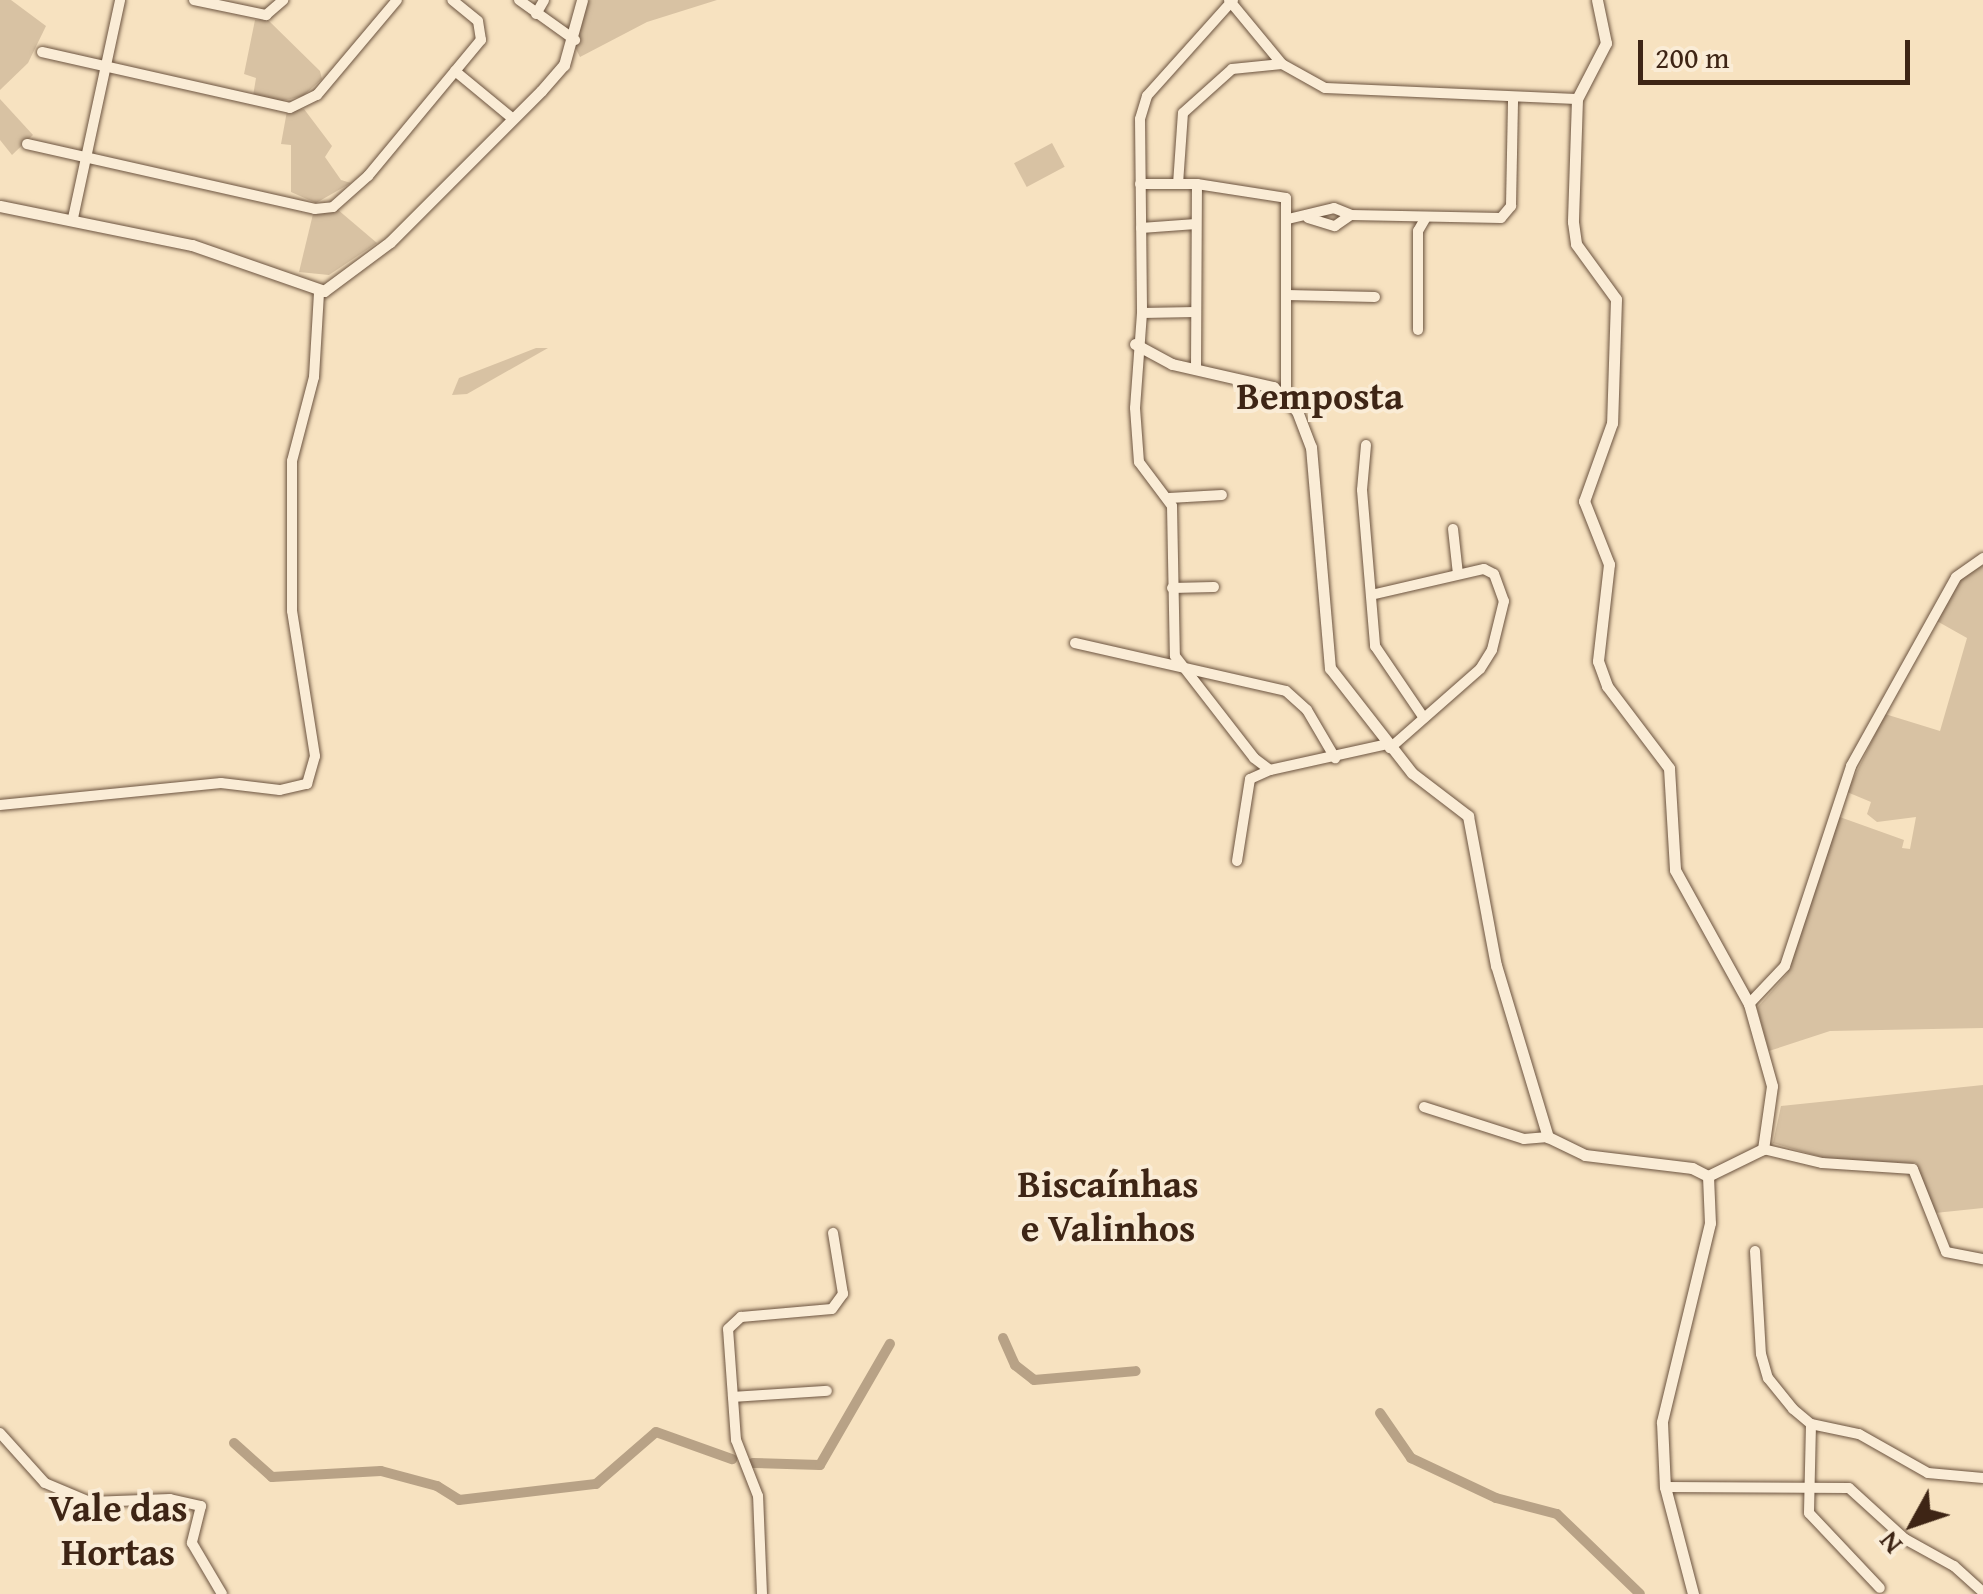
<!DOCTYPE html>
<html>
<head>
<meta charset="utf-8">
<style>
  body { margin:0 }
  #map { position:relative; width:1983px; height:1594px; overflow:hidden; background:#f7e2c0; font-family:"Gentium Book Plus",serif }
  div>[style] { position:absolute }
  .green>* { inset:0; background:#d8c2a3; transform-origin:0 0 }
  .canal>* { height:10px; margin:-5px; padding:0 5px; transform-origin:5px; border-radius:5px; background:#b8a286 }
  .roads { filter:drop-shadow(0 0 2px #6c5440) drop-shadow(0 0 2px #6c5440) }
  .minor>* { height:10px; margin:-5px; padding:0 5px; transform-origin:5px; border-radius:5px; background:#faecd6 }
  .tertiary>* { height:11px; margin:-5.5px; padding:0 5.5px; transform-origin:5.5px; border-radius:5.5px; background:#faecd6 }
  span { translate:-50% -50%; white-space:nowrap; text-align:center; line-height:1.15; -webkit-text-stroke:8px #faecd6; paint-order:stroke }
  .neighbourhood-label { font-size:38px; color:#3e2515; font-weight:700 }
  .north { position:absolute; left:1863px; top:1474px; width:100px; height:100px; -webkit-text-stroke:8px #faecd6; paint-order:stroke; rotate:230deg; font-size:28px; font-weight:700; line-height:40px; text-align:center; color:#3e2515 }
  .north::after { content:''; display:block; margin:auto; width:35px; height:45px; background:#3e2515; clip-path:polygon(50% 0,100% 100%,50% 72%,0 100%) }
  .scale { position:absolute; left:1638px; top:40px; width:272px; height:45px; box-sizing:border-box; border:5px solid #3e2515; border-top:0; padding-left:12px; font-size:30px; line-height:35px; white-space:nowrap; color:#3e2515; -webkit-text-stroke:8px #faecd6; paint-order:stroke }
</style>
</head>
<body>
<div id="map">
  <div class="green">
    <div style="clip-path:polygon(0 0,11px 0,46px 26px,28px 63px,0 90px)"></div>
    <div style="clip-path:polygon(587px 0,717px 0,647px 22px,580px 57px,575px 47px)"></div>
    <div style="clip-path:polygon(267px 19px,320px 71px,322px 79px,303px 96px,282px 101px,253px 96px,256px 78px,244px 74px,255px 20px)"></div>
    <div style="clip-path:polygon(0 99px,33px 135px,12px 155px,0 140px)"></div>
    <div style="clip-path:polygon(304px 109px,332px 146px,325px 157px,341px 180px,351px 183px,316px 203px,291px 192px,291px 145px,281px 144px,287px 111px)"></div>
    <div style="left:1052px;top:143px;width:27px;height:43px;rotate:62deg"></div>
    <div style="clip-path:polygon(337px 209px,377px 243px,329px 275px,299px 272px,313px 214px)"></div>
    <div style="clip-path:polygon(536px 348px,548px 348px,467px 394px,452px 395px,459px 378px)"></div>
    <div style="clip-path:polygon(1983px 565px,1983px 1028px,1830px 1031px,1769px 1051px,1757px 1008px,1787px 974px,1837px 816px,1904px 840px,1902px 848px,1910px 849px,1916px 817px,1877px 822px,1867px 814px,1871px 802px,1847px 792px,1885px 714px,1940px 731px,1967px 638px,1935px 620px,1962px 578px)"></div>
    <div style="clip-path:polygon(1983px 1085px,1983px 1208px,1935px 1213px,1916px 1163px,1835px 1161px,1773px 1143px,1781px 1106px)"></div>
  </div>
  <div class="canal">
    <div style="left:1003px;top:1338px;width:30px;rotate:66deg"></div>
    <div style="left:1015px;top:1365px;width:24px;rotate:38deg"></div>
    <div style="left:1034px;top:1380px;width:102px;rotate:-5deg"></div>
    <div style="left:1380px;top:1413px;width:55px;rotate:55.4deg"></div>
    <div style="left:1411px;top:1458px;width:94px;rotate:25.2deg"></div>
    <div style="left:1496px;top:1498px;width:63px;rotate:14.7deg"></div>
    <div style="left:1557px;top:1514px;width:115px;rotate:43.9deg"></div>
    <div style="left:234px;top:1443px;width:51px;rotate:41.8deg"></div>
    <div style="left:272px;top:1477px;width:109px;rotate:-3.2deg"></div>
    <div style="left:381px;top:1471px;width:58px;rotate:15deg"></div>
    <div style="left:437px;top:1486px;width:26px;rotate:32deg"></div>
    <div style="left:459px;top:1500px;width:138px;rotate:-6.7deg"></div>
    <div style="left:596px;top:1484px;width:79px;rotate:-40.9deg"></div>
    <div style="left:656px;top:1432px;width:81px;rotate:19.6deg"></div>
    <div style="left:753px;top:1463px;width:67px;rotate:1.7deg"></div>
    <div style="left:820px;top:1465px;width:140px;rotate:-60deg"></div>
  </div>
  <div class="roads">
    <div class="minor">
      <div style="left:194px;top:0;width:74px;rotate:11.8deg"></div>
      <div style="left:266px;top:15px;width:23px;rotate:-41deg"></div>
      <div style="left:519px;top:0;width:69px;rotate:35.5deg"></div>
      <div style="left:1229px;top:0;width:83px;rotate:50.4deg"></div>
      <div style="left:1282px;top:64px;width:49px;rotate:29.2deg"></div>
      <div style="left:1325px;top:88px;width:252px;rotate:2.5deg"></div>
      <div style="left:1233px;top:0;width:129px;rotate:131.9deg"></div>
      <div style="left:1147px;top:96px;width:24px;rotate:107deg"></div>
      <div style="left:1140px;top:119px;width:194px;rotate:89.4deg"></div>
      <div style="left:1142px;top:313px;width:95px;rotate:94.2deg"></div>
      <div style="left:1135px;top:408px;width:54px;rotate:85.8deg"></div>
      <div style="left:1139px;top:462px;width:55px;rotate:53.1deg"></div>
      <div style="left:1172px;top:506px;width:150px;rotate:88.9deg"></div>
      <div style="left:1175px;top:656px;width:129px;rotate:52.2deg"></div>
      <div style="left:1254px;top:758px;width:20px;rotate:37deg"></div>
      <div style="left:1270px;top:770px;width:120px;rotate:-12.5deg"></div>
      <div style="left:536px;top:14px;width:16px;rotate:-60deg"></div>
      <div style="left:42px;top:52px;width:254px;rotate:12.7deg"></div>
      <div style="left:290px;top:108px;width:30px;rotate:-26deg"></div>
      <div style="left:317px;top:95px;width:124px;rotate:-49.9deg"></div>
      <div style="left:455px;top:71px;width:74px;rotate:39.5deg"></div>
      <div style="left:27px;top:144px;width:295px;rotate:12.7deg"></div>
      <div style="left:315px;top:209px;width:18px;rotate:-6deg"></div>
      <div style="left:333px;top:207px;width:47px;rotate:-41.5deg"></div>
      <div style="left:368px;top:176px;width:177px;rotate:-50.3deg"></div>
      <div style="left:481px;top:40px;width:19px;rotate:-99deg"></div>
      <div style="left:478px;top:21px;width:33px;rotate:-141deg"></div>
      <div style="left:1140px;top:184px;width:57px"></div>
      <div style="left:1197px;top:184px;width:90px;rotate:8.9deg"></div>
      <div style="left:1286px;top:198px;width:199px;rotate:90deg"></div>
      <div style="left:1178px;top:184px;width:71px;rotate:-86deg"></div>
      <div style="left:1183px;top:113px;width:66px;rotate:-41.9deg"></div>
      <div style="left:1232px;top:69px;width:50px;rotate:-5.7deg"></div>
      <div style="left:73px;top:218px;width:223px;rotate:-77.8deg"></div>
      <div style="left:1308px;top:218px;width:28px;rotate:17deg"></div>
      <div style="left:1335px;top:226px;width:19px;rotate:-35deg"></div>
      <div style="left:1288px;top:219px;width:47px;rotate:-13.4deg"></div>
      <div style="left:1334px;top:208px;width:18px;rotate:22deg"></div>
      <div style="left:1351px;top:215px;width:150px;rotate:1.1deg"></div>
      <div style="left:1501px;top:218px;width:16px;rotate:-50deg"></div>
      <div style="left:1511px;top:206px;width:109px;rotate:-88.9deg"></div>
      <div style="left:1141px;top:228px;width:55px;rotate:-4.2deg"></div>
      <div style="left:1287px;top:295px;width:88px;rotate:1.3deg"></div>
      <div style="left:1142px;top:313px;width:54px;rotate:-1.1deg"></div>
      <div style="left:1418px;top:330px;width:99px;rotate:-90deg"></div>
      <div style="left:1418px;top:231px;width:14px;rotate:-60deg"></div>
      <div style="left:1196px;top:369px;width:185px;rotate:-89.7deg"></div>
      <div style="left:1366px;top:445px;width:45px;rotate:95.1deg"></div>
      <div style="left:1362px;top:490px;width:157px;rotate:85.2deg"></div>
      <div style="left:1375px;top:646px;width:87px;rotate:55.8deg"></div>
      <div style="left:1169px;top:498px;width:53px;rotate:-3.2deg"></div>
      <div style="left:1453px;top:529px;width:45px;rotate:83.7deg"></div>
      <div style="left:1172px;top:588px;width:42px;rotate:-1.4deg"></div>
      <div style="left:1371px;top:595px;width:116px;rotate:-13deg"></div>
      <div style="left:1484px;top:569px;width:11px;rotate:27deg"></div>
      <div style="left:1494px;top:574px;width:29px;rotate:70deg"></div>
      <div style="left:1504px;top:601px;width:50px;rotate:103.8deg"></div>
      <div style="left:1492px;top:650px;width:22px;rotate:122deg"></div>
      <div style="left:1480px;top:669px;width:120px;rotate:138.7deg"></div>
      <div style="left:1075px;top:643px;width:216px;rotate:12.8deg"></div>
      <div style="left:1286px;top:691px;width:28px;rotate:42deg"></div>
      <div style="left:1307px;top:710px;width:56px;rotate:59.7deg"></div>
      <div style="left:0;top:805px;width:222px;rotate:-5.7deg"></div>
      <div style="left:221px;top:783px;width:59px;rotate:6.8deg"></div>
      <div style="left:280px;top:790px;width:28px;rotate:-13deg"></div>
      <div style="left:307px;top:784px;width:29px;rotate:-74deg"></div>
      <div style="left:315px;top:756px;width:147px;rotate:-99deg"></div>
      <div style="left:292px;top:611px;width:150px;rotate:-90deg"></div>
      <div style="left:292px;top:461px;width:87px;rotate:-75.3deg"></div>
      <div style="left:314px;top:377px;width:85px;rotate:-86.6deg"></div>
      <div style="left:1237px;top:861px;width:83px;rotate:-81deg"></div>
      <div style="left:1250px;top:779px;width:22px;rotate:-24deg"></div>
      <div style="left:1749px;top:1004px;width:52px;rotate:-46.5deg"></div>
      <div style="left:1785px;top:966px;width:211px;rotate:-71.7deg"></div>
      <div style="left:1851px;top:766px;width:216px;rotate:-60.9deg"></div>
      <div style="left:1956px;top:577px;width:33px;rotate:-35deg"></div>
      <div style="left:1424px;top:1107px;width:105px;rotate:17.7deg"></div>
      <div style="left:1524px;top:1139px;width:24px;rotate:-5deg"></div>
      <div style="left:1763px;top:1149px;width:61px;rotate:13.3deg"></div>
      <div style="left:1822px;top:1163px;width:91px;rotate:3.8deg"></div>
      <div style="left:1913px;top:1169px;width:89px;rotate:68.3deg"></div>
      <div style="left:1946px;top:1252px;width:38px;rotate:11deg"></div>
      <div style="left:1755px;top:1251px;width:103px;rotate:86.7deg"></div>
      <div style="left:1761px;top:1354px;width:25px;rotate:74deg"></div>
      <div style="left:1768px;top:1378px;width:40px;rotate:51deg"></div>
      <div style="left:1793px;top:1409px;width:23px;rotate:40deg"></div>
      <div style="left:1811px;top:1424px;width:49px;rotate:11.8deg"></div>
      <div style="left:1859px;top:1434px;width:79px;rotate:29.5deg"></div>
      <div style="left:1928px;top:1473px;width:55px;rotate:5.2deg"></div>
      <div style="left:733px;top:1397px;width:94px;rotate:-3.7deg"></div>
      <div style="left:1811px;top:1424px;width:89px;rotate:91.3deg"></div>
      <div style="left:1809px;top:1513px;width:103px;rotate:46.6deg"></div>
      <div style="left:0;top:1433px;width:67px;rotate:48deg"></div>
      <div style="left:45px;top:1483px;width:49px;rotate:22.9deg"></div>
      <div style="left:90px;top:1502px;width:80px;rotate:-2.1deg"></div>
      <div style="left:170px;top:1499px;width:32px;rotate:13deg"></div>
      <div style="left:201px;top:1506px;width:38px;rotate:104deg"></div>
      <div style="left:192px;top:1543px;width:59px;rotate:59.5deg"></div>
      <div style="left:1665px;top:1487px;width:184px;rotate:0.3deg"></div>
      <div style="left:1849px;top:1488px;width:76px;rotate:42.3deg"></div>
      <div style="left:1905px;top:1539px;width:56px;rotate:28.9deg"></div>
      <div style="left:1954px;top:1566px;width:39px;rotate:42deg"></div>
      <div style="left:762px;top:1594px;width:98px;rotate:-92.3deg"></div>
      <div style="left:758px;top:1496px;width:60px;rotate:-111.4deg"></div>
      <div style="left:736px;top:1440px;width:111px;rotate:-94.1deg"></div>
      <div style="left:728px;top:1329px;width:18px;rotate:-43deg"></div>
      <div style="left:741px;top:1317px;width:91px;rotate:-5deg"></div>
      <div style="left:832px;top:1309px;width:19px;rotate:-54deg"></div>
      <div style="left:843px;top:1294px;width:62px;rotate:-99.3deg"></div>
    </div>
    <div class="tertiary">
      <div style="left:1597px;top:0;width:44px;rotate:78.2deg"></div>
      <div style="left:1606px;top:43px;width:63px;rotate:117.4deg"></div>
      <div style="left:1577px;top:99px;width:123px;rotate:91.9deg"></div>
      <div style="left:1573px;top:222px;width:22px;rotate:82deg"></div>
      <div style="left:1576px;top:244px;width:68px;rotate:54deg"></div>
      <div style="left:1616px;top:299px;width:124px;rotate:91.8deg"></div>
      <div style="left:1612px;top:423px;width:83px;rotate:109.7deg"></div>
      <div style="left:1584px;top:501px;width:68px;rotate:68.4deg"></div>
      <div style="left:1609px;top:564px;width:98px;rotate:96.5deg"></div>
      <div style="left:1598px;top:661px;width:27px;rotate:70deg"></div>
      <div style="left:1607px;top:686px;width:103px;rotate:52.9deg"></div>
      <div style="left:1669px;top:768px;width:102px;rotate:86.6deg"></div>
      <div style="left:1675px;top:870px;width:153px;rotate:61.1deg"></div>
      <div style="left:1749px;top:1004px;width:85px;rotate:74.3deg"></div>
      <div style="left:1772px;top:1086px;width:64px;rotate:98.1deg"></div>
      <div style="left:1763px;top:1149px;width:61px;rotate:153.9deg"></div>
      <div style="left:0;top:206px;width:196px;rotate:11.5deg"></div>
      <div style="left:192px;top:245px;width:140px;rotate:19.2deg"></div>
      <div style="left:324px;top:291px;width:82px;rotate:-36.6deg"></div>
      <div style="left:390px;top:242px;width:214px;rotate:-45deg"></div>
      <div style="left:541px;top:91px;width:35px;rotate:-49deg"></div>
      <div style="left:564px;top:65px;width:67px;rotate:-74.5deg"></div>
      <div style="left:1135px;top:344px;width:42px;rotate:28.4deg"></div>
      <div style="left:1172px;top:364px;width:104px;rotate:12.8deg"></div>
      <div style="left:1273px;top:387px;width:34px;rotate:45deg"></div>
      <div style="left:1297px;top:411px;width:39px;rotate:69deg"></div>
      <div style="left:1311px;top:447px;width:222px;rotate:85.1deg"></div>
      <div style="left:1330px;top:668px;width:133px;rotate:52deg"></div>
      <div style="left:1412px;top:773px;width:71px;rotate:37.5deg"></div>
      <div style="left:1468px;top:816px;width:152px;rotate:79.4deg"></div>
      <div style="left:1496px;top:965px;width:180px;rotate:73.2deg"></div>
      <div style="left:1548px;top:1137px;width:41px;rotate:25.9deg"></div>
      <div style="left:1585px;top:1155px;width:108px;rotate:6.9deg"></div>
      <div style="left:1692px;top:1168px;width:18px;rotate:27deg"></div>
      <div style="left:1708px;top:1176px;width:47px;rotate:87.6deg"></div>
      <div style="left:1710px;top:1223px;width:205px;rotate:103.6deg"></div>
      <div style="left:1662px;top:1422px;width:65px;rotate:87.4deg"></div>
      <div style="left:1665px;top:1487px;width:111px;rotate:75.3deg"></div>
    </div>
  </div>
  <div class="neighbourhood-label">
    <span style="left:1320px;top:396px">Bemposta</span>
    <span style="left:1108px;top:1206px">Biscaínhas<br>e Valinhos</span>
    <span style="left:118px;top:1530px">Vale das<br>Hortas</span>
  </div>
  <div class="north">N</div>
  <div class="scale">200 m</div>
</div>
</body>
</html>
